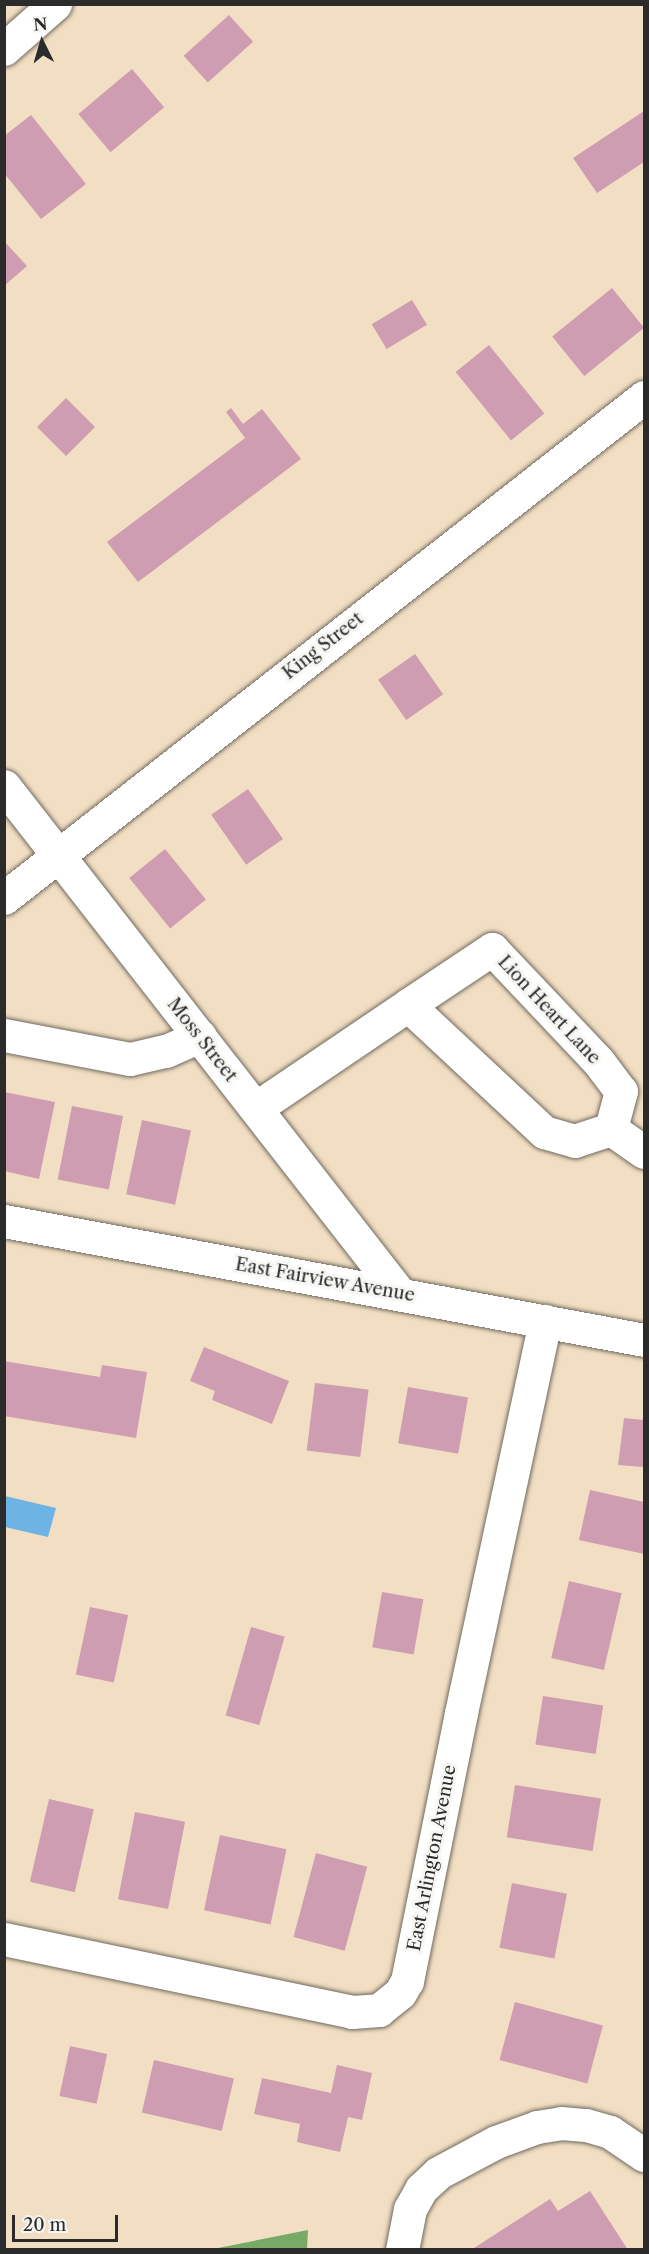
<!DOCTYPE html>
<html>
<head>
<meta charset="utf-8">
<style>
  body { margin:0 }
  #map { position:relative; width:649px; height:2254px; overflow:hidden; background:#f2dfc3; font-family:"Libre Caslon Text",serif }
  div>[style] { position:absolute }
  .forest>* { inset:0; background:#7a6 }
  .water>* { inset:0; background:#6db3e3 }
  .building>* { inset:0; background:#ce9db2; transform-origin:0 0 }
  .roads { filter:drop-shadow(0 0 2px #716a60) drop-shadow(0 0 2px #716a60) }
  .minor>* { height:33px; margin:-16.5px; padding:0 16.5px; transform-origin:16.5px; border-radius:16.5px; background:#fff }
  .major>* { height:33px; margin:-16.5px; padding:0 16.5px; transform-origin:16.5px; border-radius:16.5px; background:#fff }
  span { translate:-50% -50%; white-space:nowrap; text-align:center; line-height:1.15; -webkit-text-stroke:6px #f6f6f2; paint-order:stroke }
  .street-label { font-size:18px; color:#2b2b2b }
  .frame { position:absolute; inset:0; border:6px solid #2b2b2b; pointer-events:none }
  .north { position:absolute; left:12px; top:12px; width:60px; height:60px; -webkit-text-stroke:4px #f6f6f2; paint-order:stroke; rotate:355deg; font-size:16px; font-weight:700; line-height:24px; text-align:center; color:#2b2b2b }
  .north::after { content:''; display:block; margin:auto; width:21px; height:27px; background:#2b2b2b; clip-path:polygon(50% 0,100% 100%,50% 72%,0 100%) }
  .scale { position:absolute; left:12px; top:2215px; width:106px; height:27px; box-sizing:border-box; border:3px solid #2b2b2b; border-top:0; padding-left:8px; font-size:18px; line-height:21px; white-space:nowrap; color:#2b2b2b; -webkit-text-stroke:4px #f6f6f2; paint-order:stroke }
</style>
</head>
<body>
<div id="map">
  <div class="forest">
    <div style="clip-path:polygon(308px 2230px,307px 2249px,213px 2249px)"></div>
  </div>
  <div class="water">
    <div style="clip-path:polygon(5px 1496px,56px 1508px,48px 1537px,5px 1527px)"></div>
  </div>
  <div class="building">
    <div style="left:229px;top:15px;width:36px;height:61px;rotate:48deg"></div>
    <div style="left:132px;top:69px;width:50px;height:70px;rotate:50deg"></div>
    <div style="clip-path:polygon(644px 111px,644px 162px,597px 193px,573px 158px)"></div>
    <div style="clip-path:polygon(31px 115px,86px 184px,41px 219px,4px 173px,4px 136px)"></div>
    <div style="clip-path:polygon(4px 241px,27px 266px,4px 286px)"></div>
    <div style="left:612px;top:288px;width:51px;height:77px;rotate:51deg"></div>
    <div style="left:412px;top:300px;width:29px;height:47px;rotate:59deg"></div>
    <div style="left:489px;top:345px;width:88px;height:43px;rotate:51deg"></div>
    <div style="left:66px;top:398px;width:41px;height:41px;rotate:45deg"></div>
    <div style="clip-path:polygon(231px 408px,243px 424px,262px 409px,301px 459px,138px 582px,107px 542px,245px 438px,226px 412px)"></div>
    <div style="left:415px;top:654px;width:49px;height:45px;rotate:55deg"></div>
    <div style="left:248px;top:789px;width:61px;height:45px;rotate:55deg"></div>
    <div style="left:165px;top:849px;width:65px;height:46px;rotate:51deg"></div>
    <div style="clip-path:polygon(4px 1092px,55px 1102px,39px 1179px,4px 1171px)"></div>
    <div style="left:72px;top:1106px;width:52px;height:75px;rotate:11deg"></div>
    <div style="left:142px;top:1120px;width:50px;height:76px;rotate:12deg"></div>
    <div style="clip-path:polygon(204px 1347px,289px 1381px,272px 1424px,212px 1400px,215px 1391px,190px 1381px)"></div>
    <div style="clip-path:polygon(4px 1361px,100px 1377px,102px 1365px,147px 1372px,136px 1438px,4px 1416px)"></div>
    <div style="left:315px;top:1383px;width:54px;height:68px;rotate:7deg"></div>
    <div style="left:408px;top:1387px;width:61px;height:57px;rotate:10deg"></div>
    <div style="clip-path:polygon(624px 1418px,644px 1420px,644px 1467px,618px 1465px)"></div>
    <div style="clip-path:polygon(590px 1490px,644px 1502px,644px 1554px,579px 1540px)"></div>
    <div style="left:569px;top:1581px;width:54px;height:79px;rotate:13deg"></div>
    <div style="left:382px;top:1592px;width:42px;height:56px;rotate:10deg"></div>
    <div style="left:90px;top:1607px;width:39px;height:69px;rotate:12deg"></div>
    <div style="left:251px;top:1627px;width:35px;height:92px;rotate:16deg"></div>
    <div style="left:543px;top:1696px;width:61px;height:49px;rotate:9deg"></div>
    <div style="left:515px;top:1785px;width:87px;height:53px;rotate:9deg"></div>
    <div style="left:49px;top:1799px;width:46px;height:85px;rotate:13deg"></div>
    <div style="left:135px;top:1812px;width:51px;height:89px;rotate:11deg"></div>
    <div style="left:220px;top:1835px;width:68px;height:77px;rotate:12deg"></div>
    <div style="left:316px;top:1853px;width:53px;height:87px;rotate:15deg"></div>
    <div style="left:512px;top:1883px;width:56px;height:66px;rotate:11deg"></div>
    <div style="left:515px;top:2002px;width:91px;height:60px;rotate:15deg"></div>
    <div style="left:70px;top:2046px;width:38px;height:51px;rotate:12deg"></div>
    <div style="left:154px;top:2060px;width:82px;height:54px;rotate:13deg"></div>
    <div style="clip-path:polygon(337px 2065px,372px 2073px,362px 2120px,348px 2117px,340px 2152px,297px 2142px,300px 2124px,254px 2114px,262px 2078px,331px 2093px)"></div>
    <div style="clip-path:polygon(590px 2191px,628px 2250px,471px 2250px,550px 2199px,558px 2211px)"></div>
  </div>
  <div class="roads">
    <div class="minor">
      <div style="left:4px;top:786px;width:644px;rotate:52.06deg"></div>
      <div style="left:4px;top:898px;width:813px;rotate:-38.05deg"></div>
      <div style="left:4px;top:1035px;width:128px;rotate:10.8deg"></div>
      <div style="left:130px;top:1059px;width:37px;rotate:-13deg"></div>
      <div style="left:166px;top:1051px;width:37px;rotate:-24deg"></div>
      <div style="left:256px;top:1108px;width:184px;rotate:-34.1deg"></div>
      <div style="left:408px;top:1005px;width:101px;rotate:-33.7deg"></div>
      <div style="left:492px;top:949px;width:154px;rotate:46.6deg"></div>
      <div style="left:598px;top:1061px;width:38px;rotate:53deg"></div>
      <div style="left:621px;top:1091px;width:39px;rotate:105deg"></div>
      <div style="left:611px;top:1129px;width:38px;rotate:162deg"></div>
      <div style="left:575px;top:1141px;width:32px;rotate:-164deg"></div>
      <div style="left:544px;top:1132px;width:186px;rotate:-137deg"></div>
      <div style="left:611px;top:1129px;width:40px;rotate:34.9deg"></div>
      <div style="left:4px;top:1221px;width:651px;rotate:10.53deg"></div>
      <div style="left:4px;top:1939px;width:356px;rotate:11.8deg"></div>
      <div style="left:352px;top:2012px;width:27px;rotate:-4deg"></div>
      <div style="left:379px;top:2010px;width:27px;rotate:-39deg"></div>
      <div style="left:400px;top:1993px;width:14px;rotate:-60deg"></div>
      <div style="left:407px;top:1981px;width:273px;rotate:-78.6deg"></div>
      <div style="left:461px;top:1713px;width:401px;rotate:-77.9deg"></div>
      <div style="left:402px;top:2250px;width:42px;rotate:-79deg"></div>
      <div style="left:410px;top:2209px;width:23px;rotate:-61deg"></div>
      <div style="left:421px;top:2189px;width:23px;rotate:-43deg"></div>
      <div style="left:438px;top:2173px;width:66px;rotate:-28.1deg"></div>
      <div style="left:496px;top:2142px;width:44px;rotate:-20.1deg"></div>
      <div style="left:537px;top:2127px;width:24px;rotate:-9deg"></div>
      <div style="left:561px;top:2123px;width:25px;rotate:5deg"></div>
      <div style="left:586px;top:2125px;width:25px;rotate:16deg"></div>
      <div style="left:610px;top:2132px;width:41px;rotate:34.1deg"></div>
    </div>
    <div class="major">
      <div style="left:4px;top:49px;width:68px;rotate:-41.4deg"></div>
    </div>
  </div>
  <div class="street-label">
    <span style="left:323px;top:646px;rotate:-38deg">King Street</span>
    <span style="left:549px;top:1010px;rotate:47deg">Lion Heart Lane</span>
    <span style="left:202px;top:1040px;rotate:52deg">Moss Street</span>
    <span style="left:325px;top:1280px;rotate:10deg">East Fairview Avenue</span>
    <span style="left:432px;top:1858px;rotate:-79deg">East Arlington Avenue</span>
  </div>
  <div class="frame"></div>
  <div class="north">N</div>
  <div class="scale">20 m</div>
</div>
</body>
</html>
